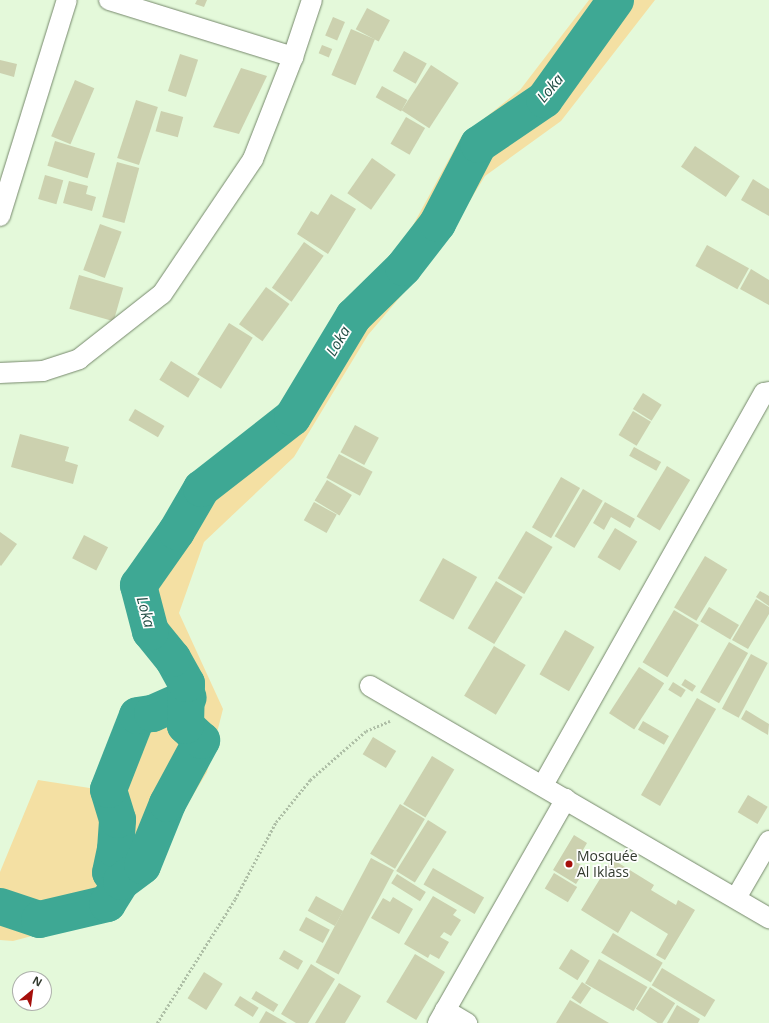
<!DOCTYPE html>
<html>
<head>
<meta charset="utf-8">
<style>
  body { margin:0 }
  #map { position:relative; width:769px; height:1023px; overflow:hidden; background:#e4f9da; font-family:"Open Sans",sans-serif }
  div>[style] { position:absolute }
  .green>* { inset:0; background:#f4e0a3 }
  .river>* { height:37px; margin:-18.5px; padding:0 18.5px; transform-origin:18.5px; border-radius:18.5px; background:#3ea894 }
  .building>* { inset:0; background:#ccd1af; transform-origin:0 0 }
  .path>* { height:2.5px; margin-top:-1.25px; transform-origin:0; background:repeating-linear-gradient(90deg,#aebfa6 0 2px,transparent 0 4px) }
  .roads { filter:drop-shadow(0 0 1px #76886c) drop-shadow(0 0 1px #76886c) }
  .street>* { height:20px; margin:-10px; padding:0 10px; transform-origin:10px; border-radius:10px; background:#fff }
  .dots>* { width:11px; height:11px; translate:-50% -50%; box-sizing:border-box; border:2px solid #fff; border-radius:50% }
  span { translate:-50% -50%; white-space:nowrap; text-align:center; line-height:1.15; -webkit-text-stroke:3.5px #fff; paint-order:stroke }
  .poi-label { font-size:14px; color:#323a2e }
  .left { translate:0 -50%; text-align:left }
  .water-label { font-size:15px; color:#1f4c43; font-style:italic }
  .north { position:absolute; left:12px; top:971px; width:40px; height:40px; box-sizing:border-box; background:#fff; border:1px solid #adb0ab; border-radius:50%; rotate:29deg; font-size:11px; font-weight:700; line-height:16px; text-align:center; color:#323a2e }
  .north::after { content:''; display:block; margin:auto; width:14px; height:18px; background:#a50f0b; clip-path:polygon(50% 0,100% 100%,50% 72%,0 100%) }
</style>
</head>
<body>
<div id="map">
  <div class="green">
    <div style="clip-path:polygon(589px 0,655px 0,561px 121px,485px 176px,439px 251px,368px 335px,294px 457px,204px 542px,179px 613px,223px 709px,207px 772px,144px 876px,100px 918px,13px 941px,0 940px,0 872px,38px 780px,96px 789px,124px 707px,174px 689px,141px 642px,133px 583px,195px 484px,277px 408px,338px 310px,399px 251px,461px 137px,520px 90px)"></div>
  </div>
  <div class="river">
    <div style="left:121px;top:881px;width:14px;rotate:-141deg"></div>
    <div style="left:110px;top:872px;width:24px;rotate:-78deg"></div>
    <div style="left:115px;top:849px;width:30px;rotate:-86deg"></div>
    <div style="left:117px;top:819px;width:31px;rotate:-107deg"></div>
    <div style="left:108px;top:789px;width:79px;rotate:-68.6deg"></div>
    <div style="left:137px;top:715px;width:15px;rotate:-8deg"></div>
    <div style="left:152px;top:713px;width:39px;rotate:-24deg"></div>
    <div style="left:0;top:906px;width:41px;rotate:18.4deg"></div>
    <div style="left:39px;top:919px;width:70px;rotate:-13.2deg"></div>
    <div style="left:107px;top:903px;width:26px;rotate:-58deg"></div>
    <div style="left:121px;top:881px;width:26px;rotate:-37deg"></div>
    <div style="left:142px;top:865px;width:67px;rotate:-68deg"></div>
    <div style="left:167px;top:803px;width:72px;rotate:-61.6deg"></div>
    <div style="left:201px;top:740px;width:22px;rotate:-137deg"></div>
    <div style="left:185px;top:725px;width:42px;rotate:-88.6deg"></div>
    <div style="left:186px;top:683px;width:29px;rotate:-119deg"></div>
    <div style="left:172px;top:658px;width:35px;rotate:-129deg"></div>
    <div style="left:150px;top:631px;width:48px;rotate:-104.6deg"></div>
    <div style="left:138px;top:585px;width:66px;rotate:-54.9deg"></div>
    <div style="left:176px;top:531px;width:50px;rotate:-59.8deg"></div>
    <div style="left:201px;top:488px;width:115px;rotate:-38deg"></div>
    <div style="left:292px;top:417px;width:118px;rotate:-58.9deg"></div>
    <div style="left:353px;top:316px;width:70px;rotate:-44.4deg"></div>
    <div style="left:403px;top:267px;width:56px;rotate:-52.3deg"></div>
    <div style="left:437px;top:223px;width:89px;rotate:-62.6deg"></div>
    <div style="left:478px;top:144px;width:80px;rotate:-34.3deg"></div>
    <div style="left:544px;top:99px;width:122px;rotate:-54.4deg"></div>
  </div>
  <div class="building">
    <div style="clip-path:polygon(197px 0,207px 0,204px 7px,195px 4px)"></div>
    <div style="left:367px;top:8px;width:26px;height:24px;rotate:28deg"></div>
    <div style="left:333px;top:17px;width:13px;height:20px;rotate:23deg"></div>
    <div style="left:351px;top:29px;width:26px;height:50px;rotate:23deg"></div>
    <div style="left:322px;top:45px;width:11px;height:9px;rotate:22deg"></div>
    <div style="left:404px;top:51px;width:26px;height:23px;rotate:29deg"></div>
    <div style="left:180px;top:54px;width:19px;height:39px;rotate:18deg"></div>
    <div style="clip-path:polygon(0 60px,17px 64px,14px 77px,0 73px)"></div>
    <div style="left:431px;top:65px;width:33px;height:54px;rotate:33deg"></div>
    <div style="clip-path:polygon(241px 68px,267px 76px,239px 134px,213px 127px)"></div>
    <div style="left:75px;top:80px;width:21px;height:61px;rotate:23deg"></div>
    <div style="left:382px;top:86px;width:29px;height:13px;rotate:29deg"></div>
    <div style="left:136px;top:100px;width:23px;height:61px;rotate:18deg"></div>
    <div style="left:161px;top:111px;width:23px;height:21px;rotate:15deg"></div>
    <div style="left:406px;top:117px;width:22px;height:31px;rotate:30deg"></div>
    <div style="left:55px;top:141px;width:42px;height:26px;rotate:17deg"></div>
    <div style="left:695px;top:146px;width:54px;height:25px;rotate:34deg"></div>
    <div style="left:372px;top:158px;width:29px;height:43px;rotate:35deg"></div>
    <div style="left:117px;top:162px;width:23px;height:57px;rotate:15deg"></div>
    <div style="left:45px;top:175px;width:19px;height:25px;rotate:16deg"></div>
    <div style="clip-path:polygon(753px 179px,769px 189px,769px 216px,741px 200px)"></div>
    <div style="clip-path:polygon(69px 181px,88px 186px,86px 194px,96px 197px,92px 211px,63px 203px)"></div>
    <div style="clip-path:polygon(331px 194px,356px 209px,328px 254px,297px 234px,311px 211px,318px 215px)"></div>
    <div style="left:100px;top:224px;width:23px;height:49px;rotate:20deg"></div>
    <div style="left:304px;top:242px;width:24px;height:56px;rotate:35deg"></div>
    <div style="left:707px;top:245px;width:48px;height:24px;rotate:29deg"></div>
    <div style="clip-path:polygon(751px 269px,769px 280px,769px 305px,740px 289px)"></div>
    <div style="left:79px;top:275px;width:46px;height:35px;rotate:16deg"></div>
    <div style="left:266px;top:287px;width:29px;height:46px;rotate:36deg"></div>
    <div style="left:229px;top:323px;width:28px;height:60px;rotate:32deg"></div>
    <div style="left:171px;top:361px;width:34px;height:22px;rotate:32deg"></div>
    <div style="left:643px;top:393px;width:22px;height:19px;rotate:32deg"></div>
    <div style="left:135px;top:409px;width:34px;height:13px;rotate:30deg"></div>
    <div style="left:633px;top:411px;width:21px;height:28px;rotate:31deg"></div>
    <div style="left:355px;top:425px;width:27px;height:31px;rotate:28deg"></div>
    <div style="clip-path:polygon(20px 434px,69px 447px,65px 461px,78px 465px,73px 484px,11px 467px)"></div>
    <div style="left:634px;top:447px;width:31px;height:10px;rotate:29deg"></div>
    <div style="left:339px;top:454px;width:38px;height:27px;rotate:28deg"></div>
    <div style="left:667px;top:466px;width:27px;height:59px;rotate:31deg"></div>
    <div style="left:561px;top:477px;width:22px;height:58px;rotate:30deg"></div>
    <div style="left:327px;top:480px;width:29px;height:24px;rotate:31deg"></div>
    <div style="left:583px;top:489px;width:23px;height:55px;rotate:31deg"></div>
    <div style="left:314px;top:502px;width:26px;height:21px;rotate:29deg"></div>
    <div style="clip-path:polygon(605px 502px,635px 519px,630px 528px,611px 517px,604px 530px,593px 523px)"></div>
    <div style="left:615px;top:528px;width:26px;height:34px;rotate:31deg"></div>
    <div style="left:526px;top:531px;width:31px;height:55px;rotate:31deg"></div>
    <div style="clip-path:polygon(0 532px,17px 544px,1px 566px,0 565px)"></div>
    <div style="left:84px;top:535px;width:27px;height:26px;rotate:27deg"></div>
    <div style="left:705px;top:556px;width:26px;height:60px;rotate:31deg"></div>
    <div style="left:443px;top:558px;width:39px;height:49px;rotate:29deg"></div>
    <div style="left:496px;top:581px;width:31px;height:55px;rotate:31deg"></div>
    <div style="clip-path:polygon(760px 591px,769px 596px,769px 606px,756px 597px)"></div>
    <div style="clip-path:polygon(756px 599px,769px 607px,769px 614px,748px 649px,732px 640px)"></div>
    <div style="left:709px;top:607px;width:35px;height:17px;rotate:31deg"></div>
    <div style="left:674px;top:610px;width:29px;height:61px;rotate:31deg"></div>
    <div style="left:565px;top:630px;width:34px;height:51px;rotate:30deg"></div>
    <div style="left:729px;top:642px;width:22px;height:58px;rotate:30deg"></div>
    <div style="left:494px;top:646px;width:37px;height:58px;rotate:31deg"></div>
    <div style="left:751px;top:654px;width:19px;height:62px;rotate:28deg"></div>
    <div style="left:639px;top:667px;width:30px;height:55px;rotate:33deg"></div>
    <div style="left:685px;top:679px;width:13px;height:7px;rotate:32deg"></div>
    <div style="left:673px;top:682px;width:15px;height:9px;rotate:32deg"></div>
    <div style="left:697px;top:698px;width:22px;height:112px;rotate:30deg"></div>
    <div style="clip-path:polygon(746px 710px,769px 724px,768px 735px,741px 719px)"></div>
    <div style="left:643px;top:721px;width:30px;height:10px;rotate:30deg"></div>
    <div style="left:373px;top:737px;width:27px;height:20px;rotate:31deg"></div>
    <div style="left:432px;top:756px;width:26px;height:56px;rotate:31deg"></div>
    <div style="left:748px;top:795px;width:23px;height:20px;rotate:31deg"></div>
    <div style="left:400px;top:804px;width:29px;height:58px;rotate:31deg"></div>
    <div style="left:428px;top:820px;width:22px;height:60px;rotate:32deg"></div>
    <div style="clip-path:polygon(574px 835px,587px 843px,576px 862px,586px 868px,576px 884px,553px 870px)"></div>
    <div style="left:371px;top:858px;width:26px;height:118px;rotate:28deg"></div>
    <div style="clip-path:polygon(612px 859px,654px 885px,651px 890px,676px 905px,678px 900px,695px 910px,665px 960px,656px 955px,668px 934px,631px 911px,618px 933px,581px 910px)"></div>
    <div style="left:433px;top:868px;width:59px;height:19px;rotate:30deg"></div>
    <div style="left:554px;top:873px;width:27px;height:18px;rotate:31deg"></div>
    <div style="left:397px;top:874px;width:34px;height:11px;rotate:32deg"></div>
    <div style="left:316px;top:896px;width:31px;height:17px;rotate:29deg"></div>
    <div style="clip-path:polygon(433px 896px,457px 910px,453px 915px,461px 920px,451px 936px,444px 932px,440px 937px,449px 942px,439px 959px,430px 954px,428px 958px,404px 944px)"></div>
    <div style="clip-path:polygon(393px 897px,413px 909px,399px 934px,371px 918px,383px 898px,390px 902px)"></div>
    <div style="left:306px;top:917px;width:27px;height:15px;rotate:28deg"></div>
    <div style="left:613px;top:933px;width:58px;height:23px;rotate:31deg"></div>
    <div style="left:571px;top:949px;width:22px;height:23px;rotate:32deg"></div>
    <div style="left:284px;top:950px;width:22px;height:10px;rotate:30deg"></div>
    <div style="left:415px;top:954px;width:35px;height:56px;rotate:31deg"></div>
    <div style="left:599px;top:959px;width:56px;height:28px;rotate:30deg"></div>
    <div style="clip-path:polygon(311px 964px,335px 979px,308px 1023px,296px 1023px,281px 1014px)"></div>
    <div style="left:662px;top:968px;width:62px;height:20px;rotate:31deg"></div>
    <div style="left:204px;top:972px;width:22px;height:31px;rotate:32deg"></div>
    <div style="left:582px;top:982px;width:11px;height:19px;rotate:34deg"></div>
    <div style="clip-path:polygon(339px 983px,361px 996px,345px 1023px,315px 1023px)"></div>
    <div style="left:650px;top:987px;width:30px;height:26px;rotate:33deg"></div>
    <div style="left:256px;top:991px;width:26px;height:9px;rotate:31deg"></div>
    <div style="left:240px;top:996px;width:22px;height:11px;rotate:32deg"></div>
    <div style="clip-path:polygon(570px 1000px,609px 1023px,556px 1023px)"></div>
    <div style="clip-path:polygon(677px 1005px,700px 1019px,698px 1023px,667px 1023px)"></div>
    <div style="clip-path:polygon(266px 1011px,287px 1023px,259px 1023px)"></div>
  </div>
  <div class="path">
    <div style="left:157px;top:1023px;width:146px;rotate:-57.8deg"></div>
    <div style="left:235px;top:899px;width:87px;rotate:-62deg"></div>
    <div style="left:276px;top:822px;width:54px;rotate:-51deg"></div>
    <div style="left:310px;top:780px;width:74px;rotate:-41.2deg"></div>
    <div style="left:366px;top:731px;width:26px;rotate:-23deg"></div>
  </div>
  <div class="roads">
    <div class="street">
      <div style="left:109px;top:0;width:193px;rotate:17.2deg"></div>
      <div style="left:0;top:216px;width:226px;rotate:-72.8deg"></div>
      <div style="left:0;top:373px;width:43px;rotate:-2.7deg"></div>
      <div style="left:43px;top:371px;width:38px;rotate:-18deg"></div>
      <div style="left:79px;top:359px;width:105px;rotate:-38.1deg"></div>
      <div style="left:162px;top:294px;width:163px;rotate:-56deg"></div>
      <div style="left:253px;top:159px;width:110px;rotate:-68.6deg"></div>
      <div style="left:293px;top:57px;width:60px;rotate:-71.6deg"></div>
      <div style="left:370px;top:686px;width:462px;rotate:30.2deg"></div>
      <div style="left:543px;top:785px;width:450px;rotate:-60.6deg"></div>
      <div style="left:764px;top:393px;width:5px;rotate:-11deg"></div>
      <div style="left:736px;top:898px;width:66px;rotate:-59.9deg"></div>
      <div style="left:445px;top:1010px;width:26px;rotate:31deg"></div>
      <div style="left:438px;top:1023px;width:258px;rotate:-60.3deg"></div>
    </div>
  </div>
  <div class="dots">
    <div style="left:569px;top:864px;background:#a50f0b"></div>
  </div>
  <div class="poi-label">
    <span class="left" style="left:577px;top:864px">Mosquée<br>Al Iklass</span>
  </div>
  <div class="water-label">
    <span style="left:550px;top:88px;rotate:-50deg">Loka</span>
    <span style="left:338px;top:341px;rotate:-59deg">Loka</span>
    <span style="left:146px;top:612px;rotate:74deg">Loka</span>
  </div>
  <div class="north">N</div>
</div>
</body>
</html>
